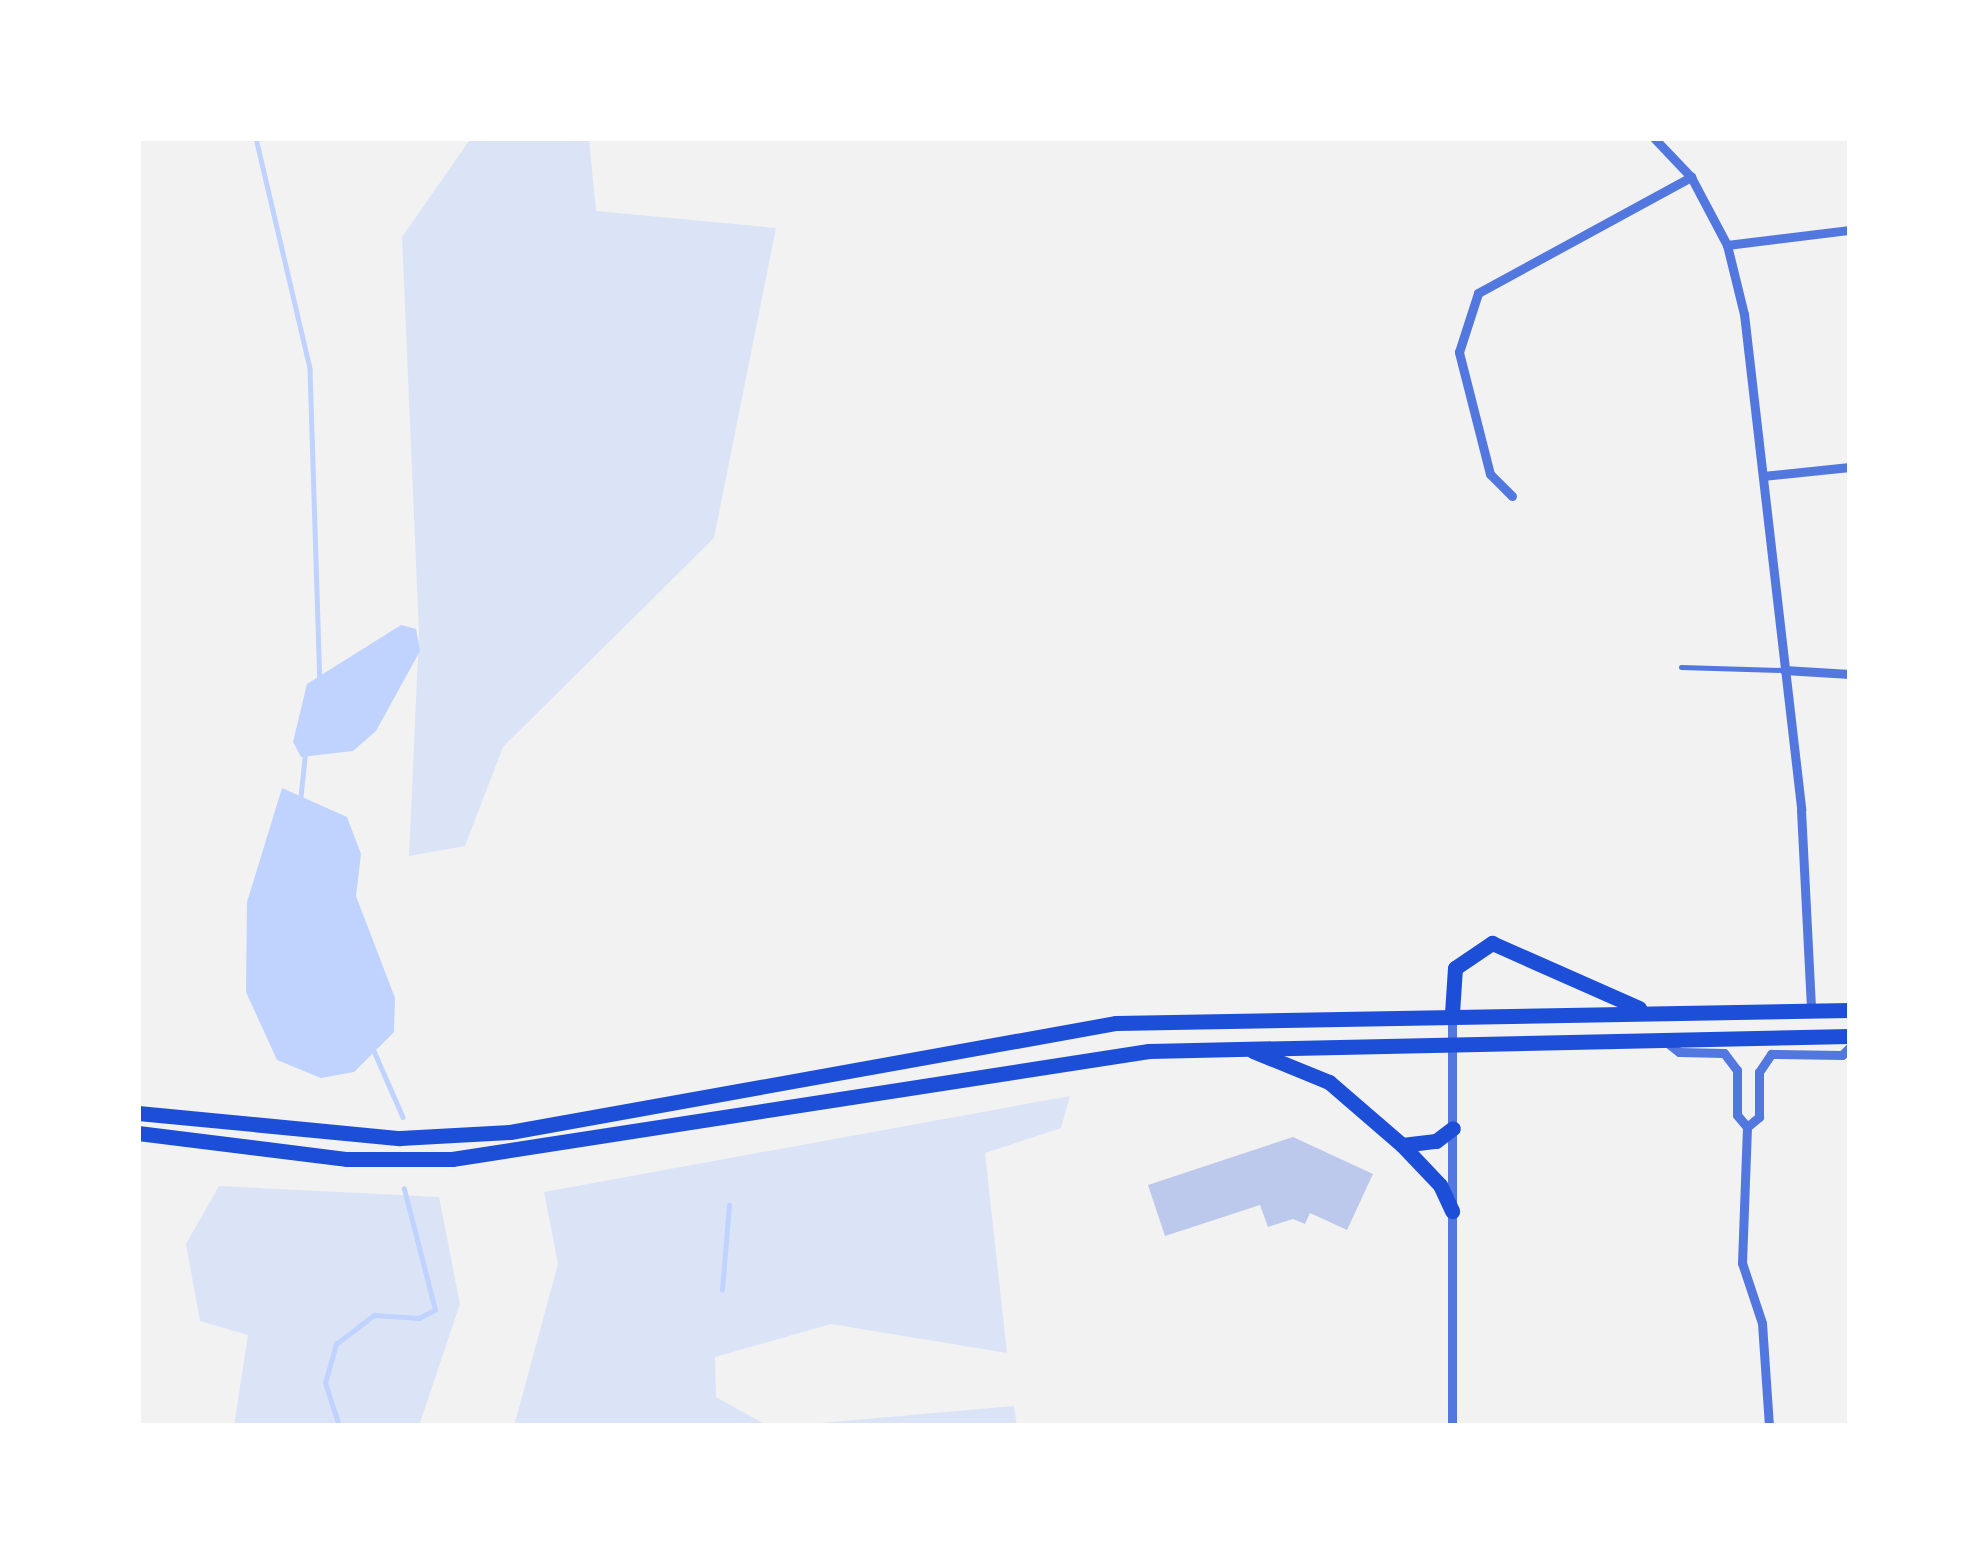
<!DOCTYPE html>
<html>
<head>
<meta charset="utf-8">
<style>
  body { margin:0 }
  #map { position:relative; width:1988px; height:1564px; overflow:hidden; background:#f2f2f2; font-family:Mulish,sans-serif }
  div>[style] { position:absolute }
  .green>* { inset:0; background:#dbe4f7 }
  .water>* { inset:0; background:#bfd3fe }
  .stream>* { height:4.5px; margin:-2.25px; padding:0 2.25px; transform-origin:2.25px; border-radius:2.25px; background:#bfd3fe }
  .building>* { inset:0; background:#bdc9ec }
  .service>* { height:4.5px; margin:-2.25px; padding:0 2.25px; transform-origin:2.25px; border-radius:2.25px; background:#5277de }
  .minor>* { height:9px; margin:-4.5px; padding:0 4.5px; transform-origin:4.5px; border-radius:4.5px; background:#5277de }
  .trunk>* { height:15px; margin:-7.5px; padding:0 7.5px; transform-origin:7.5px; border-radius:7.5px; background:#1d4ed8 }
  span { translate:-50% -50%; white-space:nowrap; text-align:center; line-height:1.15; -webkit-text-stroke:12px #fff; paint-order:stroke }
  .frame { position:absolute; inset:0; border:141px solid #fff; pointer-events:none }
</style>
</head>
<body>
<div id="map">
  <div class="green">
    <div style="clip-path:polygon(471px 138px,589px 138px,596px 211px,776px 228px,714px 538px,503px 747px,465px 846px,409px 856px,419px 633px,402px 237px)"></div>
    <div style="clip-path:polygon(1070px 1096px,1061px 1128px,985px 1153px,1007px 1353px,831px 1324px,715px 1357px,716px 1397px,768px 1426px,514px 1426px,558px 1264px,544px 1192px)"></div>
    <div style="clip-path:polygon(219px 1186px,439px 1197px,460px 1304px,419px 1426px,234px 1426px,248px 1335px,200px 1321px,186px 1244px)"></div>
    <div style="clip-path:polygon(1014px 1406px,1017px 1426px,786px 1426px)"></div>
  </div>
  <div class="water">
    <div style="clip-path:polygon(401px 625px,416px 629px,420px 651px,376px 731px,353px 751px,301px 757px,293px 742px,307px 684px)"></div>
    <div style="clip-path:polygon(282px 788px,347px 817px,361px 854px,356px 896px,395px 998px,394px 1032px,354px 1072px,321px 1078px,277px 1060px,246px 992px,247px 902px)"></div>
  </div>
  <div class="stream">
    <div style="left:256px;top:138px;width:237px;rotate:76.8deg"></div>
    <div style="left:310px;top:369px;width:310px;rotate:88.2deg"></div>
    <div style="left:300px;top:802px;width:48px;rotate:-84.1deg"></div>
    <div style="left:374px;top:1051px;width:72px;rotate:66.3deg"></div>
    <div style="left:722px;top:1290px;width:85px;rotate:-85.3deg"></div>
    <div style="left:339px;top:1426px;width:45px;rotate:-108deg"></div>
    <div style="left:325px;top:1383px;width:41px;rotate:-74.2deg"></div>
    <div style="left:336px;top:1344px;width:48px;rotate:-37.3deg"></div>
    <div style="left:374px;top:1315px;width:45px;rotate:3.8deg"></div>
    <div style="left:419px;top:1318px;width:18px;rotate:-27deg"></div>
    <div style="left:435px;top:1310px;width:125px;rotate:-104.4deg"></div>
  </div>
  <div class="building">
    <div style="clip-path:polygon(1293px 1137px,1373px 1174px,1347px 1230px,1310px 1213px,1305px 1224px,1293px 1219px,1268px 1227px,1260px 1205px,1165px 1236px,1148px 1185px)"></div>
  </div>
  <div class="service">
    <div style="left:1681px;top:667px;width:103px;rotate:1.7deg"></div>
  </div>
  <div class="minor">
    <div style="left:1654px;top:138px;width:54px;rotate:46.5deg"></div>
    <div style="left:1691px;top:177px;width:77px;rotate:62.1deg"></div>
    <div style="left:1727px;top:245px;width:71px;rotate:76.2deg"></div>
    <div style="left:1744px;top:314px;width:499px;rotate:83.4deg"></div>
    <div style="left:1801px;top:810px;width:197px;rotate:87.1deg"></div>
    <div style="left:1727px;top:245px;width:124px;rotate:-7deg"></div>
    <div style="left:1763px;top:476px;width:87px;rotate:-5.9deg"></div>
    <div style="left:1512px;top:496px;width:31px;rotate:-135deg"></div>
    <div style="left:1490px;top:474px;width:126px;rotate:-104.3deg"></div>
    <div style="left:1459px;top:352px;width:62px;rotate:-72.1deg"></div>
    <div style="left:1478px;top:293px;width:243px;rotate:-28.6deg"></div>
    <div style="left:1784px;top:670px;width:66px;rotate:3.5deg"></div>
    <div style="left:1665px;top:1041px;width:18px;rotate:38deg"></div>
    <div style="left:1679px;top:1052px;width:45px;rotate:1.3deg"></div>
    <div style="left:1724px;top:1053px;width:21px;rotate:53deg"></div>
    <div style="left:1737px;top:1070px;width:45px;rotate:90deg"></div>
    <div style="left:1737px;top:1115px;width:16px;rotate:50deg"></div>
    <div style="left:1452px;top:1426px;width:408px;rotate:-90deg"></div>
    <div style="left:1769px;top:1426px;width:103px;rotate:-93.9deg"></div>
    <div style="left:1762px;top:1323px;width:63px;rotate:-108.4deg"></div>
    <div style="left:1742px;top:1263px;width:136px;rotate:-87.9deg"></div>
    <div style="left:1747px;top:1127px;width:16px;rotate:-40deg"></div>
    <div style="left:1759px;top:1117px;width:45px;rotate:-90deg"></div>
    <div style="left:1759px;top:1072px;width:22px;rotate:-56deg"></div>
    <div style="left:1771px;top:1054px;width:71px;rotate:0.8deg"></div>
    <div style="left:1842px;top:1055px;width:11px;rotate:-45deg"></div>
  </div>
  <div class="trunk">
    <div style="left:1452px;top:1013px;width:45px;rotate:-86.2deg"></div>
    <div style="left:1455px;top:968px;width:45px;rotate:-34deg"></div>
    <div style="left:1492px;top:943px;width:161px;rotate:23.9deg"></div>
    <div style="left:1253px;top:1051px;width:82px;rotate:22.2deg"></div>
    <div style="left:1329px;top:1082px;width:96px;rotate:40.8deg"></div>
    <div style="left:1402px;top:1145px;width:34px;rotate:-7deg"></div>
    <div style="left:1436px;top:1141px;width:21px;rotate:-37deg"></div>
    <div style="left:138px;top:1113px;width:263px;rotate:5.5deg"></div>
    <div style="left:400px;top:1138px;width:110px;rotate:-3.1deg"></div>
    <div style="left:510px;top:1132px;width:616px;rotate:-10.2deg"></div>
    <div style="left:1116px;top:1023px;width:734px;rotate:-1.01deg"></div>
    <div style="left:138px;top:1133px;width:211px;rotate:7.1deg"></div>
    <div style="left:347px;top:1159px;width:105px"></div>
    <div style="left:452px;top:1159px;width:705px;rotate:-8.81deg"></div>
    <div style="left:1149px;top:1051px;width:701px;rotate:-1.23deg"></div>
    <div style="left:1402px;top:1145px;width:55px;rotate:46.5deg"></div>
    <div style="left:1440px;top:1185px;width:29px;rotate:65deg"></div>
  </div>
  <div class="frame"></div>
</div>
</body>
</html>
